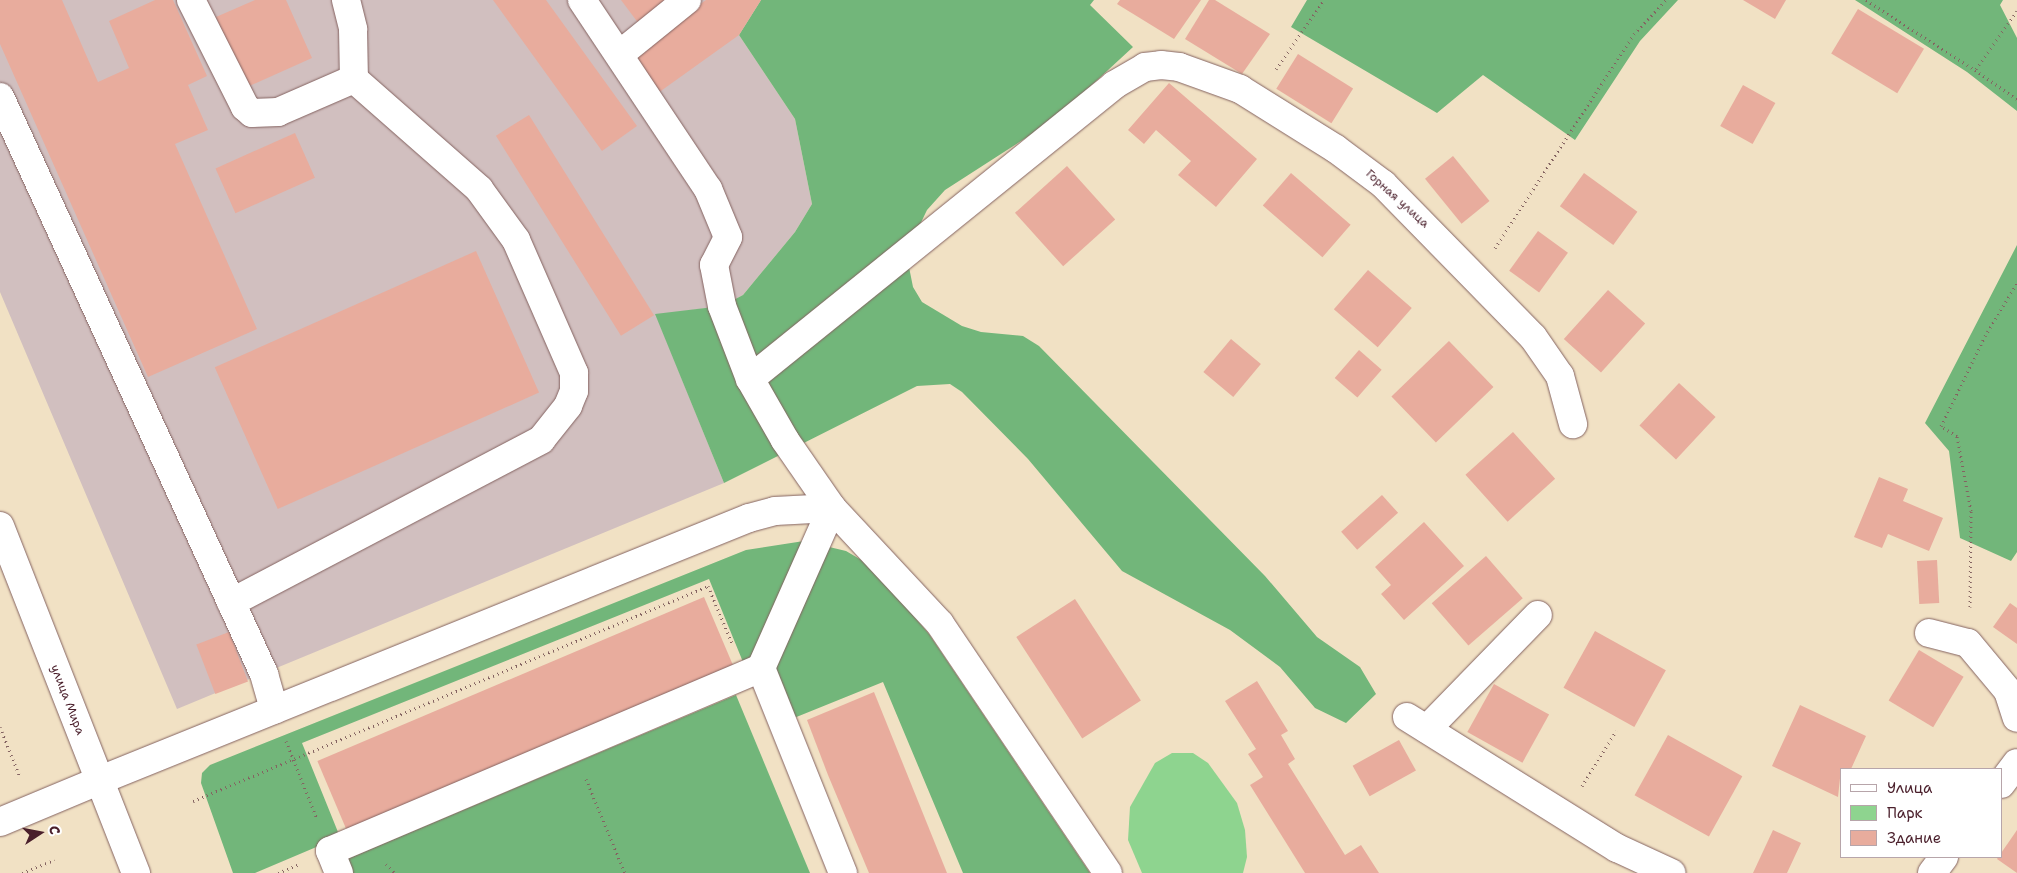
<!DOCTYPE html>
<html>
<head>
<meta charset="utf-8">
<style>
  body { margin:0 }
  #map { position:relative; width:2017px; height:873px; overflow:hidden; background:#f1e1c4; font-family:"Shantell Sans",sans-serif }
  div>[style] { position:absolute }
  .industrial>* { inset:0; background:#d1bfbf }
  .green>* { inset:0; background:#8ed48f }
  .forest>* { inset:0; background:#72b67a }
  .building>* { inset:0; background:#e8ac9d; transform-origin:0 0 }
  .path>* { height:3px; margin-top:-1.5px; transform-origin:0; background:repeating-linear-gradient(90deg,#846361 0 1px,transparent 0 5px) }
  .roads { filter:drop-shadow(0 0 1px #846361) drop-shadow(0 0 1px #846361) }
  .minor>* { height:28px; margin:-14px; padding:0 14px; transform-origin:14px; border-radius:14px; background:#fff }
  .major>* { height:28px; margin:-14px; padding:0 14px; transform-origin:14px; border-radius:14px; background:#fff }
  span { translate:-50% -50%; white-space:nowrap; text-align:center; line-height:1.15; -webkit-text-stroke:4px #fff; paint-order:stroke }
  .street-label { font-size:12px; color:#4a1f2b }
  .legend { position:absolute; left:1840px; top:768px; width:162px; height:90px; box-sizing:border-box; background:#fff; border:1px solid #b7a5aa; margin:0; padding:6px 9px; list-style:none; font-size:15px; color:#4a1f2b }
  .legend li { display:flex; align-items:center; gap:10px; height:25px }
  .legend b { width:25px; border:1px solid #b7a5aa }
  .north { position:absolute; left:15px; top:808px; width:50px; height:50px; -webkit-text-stroke:4px #fff; paint-order:stroke; rotate:79deg; font-size:14px; font-weight:700; line-height:20px; text-align:center; color:#4a1f2b }
  .north::after { content:''; display:block; margin:auto; width:18px; height:22px; background:#4a1f2b; clip-path:polygon(50% 0,100% 100%,50% 72%,0 100%) }
</style>
</head>
<body>
<div id="map">
  <div class="industrial">
    <div style="clip-path:polygon(0 0,761px 0,739px 35px,795px 119px,812px 204px,795px 232px,743px 295px,722px 306px,656px 315px,724px 483px,177px 709px,0 292px)"></div>
  </div>
  <div class="green">
    <div style="clip-path:polygon(1172px 753px,1193px 753px,1208px 763px,1237px 803px,1245px 830px,1247px 857px,1243px 873px,1142px 873px,1128px 840px,1130px 807px,1155px 763px)"></div>
  </div>
  <div class="forest">
    <div style="clip-path:polygon(761px 0,1094px 0,1090px 5px,1133px 47px,1055px 119px,945px 190px,927px 210px,915px 235px,909px 267px,913px 287px,922px 302px,962px 326px,981px 332px,1023px 336px,1039px 346px,1265px 576px,1317px 637px,1360px 667px,1376px 694px,1346px 723px,1315px 708px,1280px 667px,1230px 630px,1122px 571px,1028px 459px,962px 392px,950px 384px,917px 386px,724px 483px,655px 314px,722px 306px,743px 295px,795px 232px,812px 204px,795px 119px,739px 35px)"></div>
    <div style="clip-path:polygon(1307px 0,1678px 0,1640px 41px,1575px 140px,1483px 75px,1437px 113px,1291px 27px)"></div>
    <div style="clip-path:polygon(1855px 0,2003px 0,2000px 5px,2017px 38px,2017px 111px,1967px 72px)"></div>
    <div style="clip-path:polygon(2017px 245px,2017px 552px,2011px 561px,1960px 538px,1949px 451px,1925px 423px)"></div>
    <div style="clip-path:polygon(804px 541px,846px 551px,870px 565px,929px 634px,1090px 873px,963px 873px,883px 682px,789px 720px,743px 662px,709px 579px,302px 743px,340px 837px,255px 873px,233px 873px,201px 783px,202px 773px,210px 765px,746px 550px)"></div>
    <div style="clip-path:polygon(736px 695px,810px 873px,353px 873px,347px 859px)"></div>
  </div>
  <div class="building">
    <div style="clip-path:polygon(0 0,62px 0,98px 82px,129px 68px,109px 21px,155px 0,173px 0,207px 76px,188px 85px,208px 130px,175px 144px,257px 329px,148px 377px,0 44px)"></div>
    <div style="clip-path:polygon(255px 0,286px 0,312px 58px,247px 87px,216px 17px)"></div>
    <div style="clip-path:polygon(493px 0,546px 0,637px 126px,602px 151px)"></div>
    <div style="clip-path:polygon(621px 0,679px 0,642px 28px)"></div>
    <div style="clip-path:polygon(706px 0,761px 0,739px 35px,658px 93px,630px 54px)"></div>
    <div style="clip-path:polygon(1120px 0,1201px 0,1174px 39px,1117px 4px)"></div>
    <div style="clip-path:polygon(1209px 0,1215px 0,1270px 34px,1242px 74px,1185px 39px)"></div>
    <div style="clip-path:polygon(1743px 0,1786px 0,1775px 19px)"></div>
    <div style="left:1858px;top:9px;width:77px;height:52px;rotate:31deg"></div>
    <div style="left:1298px;top:54px;width:65px;height:41px;rotate:32deg"></div>
    <div style="clip-path:polygon(1169px 83px,1257px 159px,1216px 207px,1178px 175px,1191px 161px,1156px 130px,1144px 144px,1128px 130px)"></div>
    <div style="left:1743px;top:85px;width:37px;height:47px;rotate:29deg"></div>
    <div style="left:529px;top:115px;width:236px;height:39px;rotate:58deg"></div>
    <div style="left:295px;top:133px;width:49px;height:87px;rotate:66deg"></div>
    <div style="left:1453px;top:156px;width:58px;height:36px;rotate:51deg"></div>
    <div style="left:1067px;top:166px;width:72px;height:70px;rotate:48deg"></div>
    <div style="left:1291px;top:173px;width:79px;height:43px;rotate:41deg"></div>
    <div style="left:1584px;top:173px;width:66px;height:41px;rotate:36deg"></div>
    <div style="left:1538px;top:231px;width:37px;height:49px;rotate:36deg"></div>
    <div style="left:476px;top:251px;width:155px;height:286px;rotate:66deg"></div>
    <div style="left:1368px;top:270px;width:58px;height:52px;rotate:41deg"></div>
    <div style="left:1608px;top:290px;width:50px;height:66px;rotate:42deg"></div>
    <div style="left:1231px;top:339px;width:39px;height:43px;rotate:40deg"></div>
    <div style="left:1449px;top:341px;width:64px;height:80px;rotate:46deg"></div>
    <div style="left:1359px;top:350px;width:30px;height:37px;rotate:41deg"></div>
    <div style="left:1679px;top:383px;width:50px;height:58px;rotate:43deg"></div>
    <div style="left:1513px;top:432px;width:63px;height:64px;rotate:48deg"></div>
    <div style="clip-path:polygon(1879px 477px,1908px 489px,1903px 501px,1943px 518px,1929px 551px,1888px 534px,1882px 548px,1854px 537px)"></div>
    <div style="left:1382px;top:495px;width:24px;height:55px;rotate:48deg"></div>
    <div style="clip-path:polygon(1424px 522px,1464px 566px,1404px 620px,1381px 594px,1391px 585px,1375px 567px)"></div>
    <div style="left:1486px;top:556px;width:56px;height:72px;rotate:49deg"></div>
    <div style="left:1937px;top:560px;width:43px;height:20px;rotate:87deg"></div>
    <div style="left:704px;top:597px;width:74px;height:420px;rotate:67deg"></div>
    <div style="left:1075px;top:599px;width:121px;height:70px;rotate:57deg"></div>
    <div style="clip-path:polygon(2010px 603px,2017px 608px,2017px 644px,1993px 627px)"></div>
    <div style="left:1595px;top:631px;width:81px;height:65px;rotate:29deg"></div>
    <div style="left:229px;top:632px;width:53px;height:35px;rotate:69deg"></div>
    <div style="left:1919px;top:650px;width:52px;height:59px;rotate:31deg"></div>
    <div style="clip-path:polygon(1257px 681px,1288px 731px,1281px 735px,1295px 759px,1288px 764px,1345px 855px,1361px 845px,1379px 873px,1305px 873px,1250px 785px,1263px 777px,1248px 754px,1256px 749px,1225px 701px)"></div>
    <div style="left:1494px;top:684px;width:63px;height:55px;rotate:29deg"></div>
    <div style="clip-path:polygon(874px 692px,947px 873px,869px 873px,828px 775px,807px 720px)"></div>
    <div style="clip-path:polygon(1800px 705px,1866px 736px,1851px 769px,1841px 769px,1838px 797px,1772px 766px)"></div>
    <div style="left:1668px;top:735px;width:85px;height:69px;rotate:29deg"></div>
    <div style="left:1399px;top:740px;width:35px;height:53px;rotate:61deg"></div>
    <div style="clip-path:polygon(1773px 830px,1801px 843px,1787px 873px,1753px 873px)"></div>
    <div style="clip-path:polygon(2017px 830px,2017px 873px,1997px 859px)"></div>
  </div>
  <div class="path">
    <div style="left:1866px;top:0;width:130px;rotate:32.7deg"></div>
    <div style="left:2017px;top:11px;width:72px;rotate:125.4deg"></div>
    <div style="left:1975px;top:70px;width:51px;rotate:34.6deg"></div>
    <div style="left:1276px;top:69px;width:84px;rotate:-55.2deg"></div>
    <div style="left:1495px;top:248px;width:255px;rotate:-57deg"></div>
    <div style="left:1634px;top:34px;width:47px;rotate:-46.7deg"></div>
    <div style="left:1970px;top:607px;width:96px;rotate:-89.4deg"></div>
    <div style="left:1971px;top:511px;width:76px;rotate:-100.6deg"></div>
    <div style="left:1957px;top:436px;width:19px;rotate:-148deg"></div>
    <div style="left:1941px;top:426px;width:100px;rotate:-63.9deg"></div>
    <div style="left:1985px;top:336px;width:62px;rotate:-58.9deg"></div>
    <div style="left:0;top:727px;width:54px;rotate:68.2deg"></div>
    <div style="left:286px;top:741px;width:84px;rotate:68.3deg"></div>
    <div style="left:586px;top:779px;width:102px;rotate:67.5deg"></div>
    <div style="left:1582px;top:786px;width:65px;rotate:-58.3deg"></div>
    <div style="left:193px;top:801px;width:558px;rotate:-22.66deg"></div>
    <div style="left:708px;top:586px;width:62px;rotate:67.2deg"></div>
    <div style="left:386px;top:864px;width:13px;rotate:45deg"></div>
    <div style="left:22px;top:873px;width:35px;rotate:-22deg"></div>
    <div style="left:278px;top:873px;width:23px;rotate:-23deg"></div>
  </div>
  <div class="roads">
    <div class="minor">
      <div style="left:191px;top:0;width:120px;rotate:63.2deg"></div>
      <div style="left:245px;top:107px;width:9px;rotate:41deg"></div>
      <div style="left:252px;top:113px;width:26px;rotate:-2deg"></div>
      <div style="left:278px;top:112px;width:83px;rotate:-23.5deg"></div>
      <div style="left:354px;top:79px;width:167px;rotate:41.3deg"></div>
      <div style="left:479px;top:189px;width:63px;rotate:54deg"></div>
      <div style="left:516px;top:240px;width:145px;rotate:66.4deg"></div>
      <div style="left:574px;top:373px;width:18px;rotate:90deg"></div>
      <div style="left:574px;top:391px;width:16px;rotate:112deg"></div>
      <div style="left:568px;top:406px;width:43px;rotate:128.5deg"></div>
      <div style="left:541px;top:440px;width:350px;rotate:152.3deg"></div>
      <div style="left:346px;top:0;width:30px;rotate:76deg"></div>
      <div style="left:353px;top:29px;width:50px;rotate:88.9deg"></div>
      <div style="left:620px;top:54px;width:86px;rotate:-38.9deg"></div>
      <div style="left:0;top:97px;width:635px;rotate:65.41deg"></div>
      <div style="left:264px;top:674px;width:37px;rotate:74deg"></div>
      <div style="left:750px;top:379px;width:468px;rotate:-38.9deg"></div>
      <div style="left:1114px;top:85px;width:36px;rotate:-30deg"></div>
      <div style="left:1145px;top:67px;width:16px;rotate:-7deg"></div>
      <div style="left:1161px;top:65px;width:18px;rotate:6deg"></div>
      <div style="left:1179px;top:67px;width:65px;rotate:19.8deg"></div>
      <div style="left:1240px;top:89px;width:113px;rotate:32deg"></div>
      <div style="left:1336px;top:149px;width:59px;rotate:36.7deg"></div>
      <div style="left:1383px;top:184px;width:214px;rotate:45.6deg"></div>
      <div style="left:1533px;top:337px;width:47px;rotate:55.3deg"></div>
      <div style="left:1560px;top:376px;width:50px;rotate:74.8deg"></div>
      <div style="left:1929px;top:633px;width:40px;rotate:14.4deg"></div>
      <div style="left:1968px;top:643px;width:62px;rotate:50.2deg"></div>
      <div style="left:2008px;top:691px;width:28px;rotate:72deg"></div>
      <div style="left:761px;top:668px;width:221px;rotate:68.2deg"></div>
      <div style="left:1407px;top:717px;width:248px;rotate:32deg"></div>
      <div style="left:1617px;top:848px;width:60px;rotate:24.8deg"></div>
      <div style="left:1427px;top:729px;width:159px;rotate:-45.8deg"></div>
      <div style="left:98px;top:781px;width:702px;rotate:-22deg"></div>
      <div style="left:749px;top:518px;width:27px;rotate:-15deg"></div>
      <div style="left:775px;top:511px;width:57px;rotate:-3deg"></div>
      <div style="left:832px;top:508px;width:158px;rotate:47deg"></div>
      <div style="left:940px;top:624px;width:300px;rotate:56deg"></div>
      <div style="left:2001px;top:784px;width:26px;rotate:-53deg"></div>
      <div style="left:339px;top:873px;width:24px;rotate:-112deg"></div>
      <div style="left:330px;top:851px;width:468px;rotate:-23deg"></div>
      <div style="left:761px;top:668px;width:175px;rotate:-66.1deg"></div>
      <div style="left:832px;top:508px;width:83px;rotate:-124.7deg"></div>
      <div style="left:785px;top:440px;width:70px;rotate:-119.8deg"></div>
      <div style="left:750px;top:379px;width:78px;rotate:-111deg"></div>
      <div style="left:722px;top:306px;width:42px;rotate:-101deg"></div>
      <div style="left:714px;top:265px;width:31px;rotate:-63deg"></div>
      <div style="left:728px;top:237px;width:52px;rotate:-112.6deg"></div>
      <div style="left:708px;top:189px;width:227px;rotate:-123.7deg"></div>
      <div style="left:1932px;top:873px;width:20px;rotate:-53deg"></div>
    </div>
    <div class="major">
      <div style="left:0;top:526px;width:373px;rotate:68.6deg"></div>
      <div style="left:0;top:822px;width:106px;rotate:-22.7deg"></div>
    </div>
  </div>
  <div class="street-label">
    <span style="left:1397px;top:199px;rotate:42deg">Горная улица</span>
    <span style="left:67px;top:700px;rotate:69deg">улица Мира</span>
  </div>
  <ul class="legend">
  <li><b style="height:6px;background:#fff"></b>Улица</li>
  <li><b style="height:14px;background:#8ed48f"></b>Парк</li>
  <li><b style="height:14px;background:#e8ac9d"></b>Здание</li>
  </ul>
  <div class="north">С</div>
</div>
</body>
</html>
